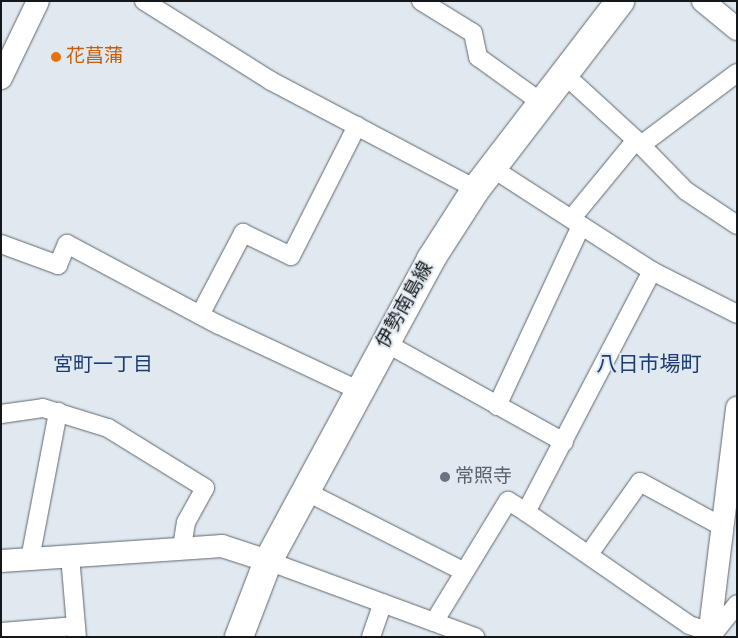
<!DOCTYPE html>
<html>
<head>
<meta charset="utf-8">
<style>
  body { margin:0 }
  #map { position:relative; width:738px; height:638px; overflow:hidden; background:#e0e9f0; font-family:"Sofia Sans Condensed","Noto Sans JP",sans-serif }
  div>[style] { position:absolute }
  .roads { filter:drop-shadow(0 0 1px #5f666c) drop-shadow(0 0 1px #5f666c) }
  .minor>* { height:18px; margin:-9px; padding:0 9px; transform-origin:9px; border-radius:9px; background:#fff }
  .tertiary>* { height:22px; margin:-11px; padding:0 11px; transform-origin:11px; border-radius:11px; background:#fff }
  .primary>* { height:28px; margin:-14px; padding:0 14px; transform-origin:14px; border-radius:14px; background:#fff }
  .dots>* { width:14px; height:14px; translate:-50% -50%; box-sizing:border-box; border:2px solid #e0e9f0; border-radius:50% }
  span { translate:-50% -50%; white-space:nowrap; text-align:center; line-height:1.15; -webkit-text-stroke:4px #e0e9f0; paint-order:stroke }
  .food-label { font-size:19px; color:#c56008 }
  .left { translate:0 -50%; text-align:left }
  .street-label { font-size:19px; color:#15181b }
  .worship-label { font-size:19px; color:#5b616d }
  .neighbourhood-label { font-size:20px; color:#1b3c71 }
  .quarter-label { font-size:21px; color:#1b3c71 }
  .frame { position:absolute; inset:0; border:2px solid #15181b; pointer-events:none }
</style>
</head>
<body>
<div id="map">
  <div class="roads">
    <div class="minor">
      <div style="left:144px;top:1px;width:150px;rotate:32.2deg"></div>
      <div style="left:271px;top:81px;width:232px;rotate:27.8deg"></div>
      <div style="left:421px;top:1px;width:61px;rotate:31.6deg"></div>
      <div style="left:473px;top:33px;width:25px;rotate:78deg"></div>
      <div style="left:478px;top:57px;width:79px;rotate:35.7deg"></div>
      <div style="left:564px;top:74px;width:98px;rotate:42.5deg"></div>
      <div style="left:636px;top:140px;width:102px;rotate:129.4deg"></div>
      <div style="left:636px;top:140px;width:71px;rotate:45.6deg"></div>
      <div style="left:686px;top:191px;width:61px;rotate:33.7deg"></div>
      <div style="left:641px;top:145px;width:120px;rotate:-36.9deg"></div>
      <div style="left:492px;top:168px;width:190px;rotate:32.8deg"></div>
      <div style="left:652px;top:271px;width:95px;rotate:26.8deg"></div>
      <div style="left:1px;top:244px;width:61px;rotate:20.2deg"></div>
      <div style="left:58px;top:265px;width:23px;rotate:-67deg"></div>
      <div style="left:67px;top:244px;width:172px;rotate:28.1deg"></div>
      <div style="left:219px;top:325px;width:153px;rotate:25.1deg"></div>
      <div style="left:200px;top:315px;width:93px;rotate:-62.3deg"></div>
      <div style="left:243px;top:233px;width:53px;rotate:25.6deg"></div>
      <div style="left:291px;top:256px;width:146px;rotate:-63.1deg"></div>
      <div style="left:384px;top:342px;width:206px;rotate:29.1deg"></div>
      <div style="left:497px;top:406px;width:199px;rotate:-65deg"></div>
      <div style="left:1px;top:414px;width:42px;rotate:-8.1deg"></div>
      <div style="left:43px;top:408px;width:68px;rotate:17.1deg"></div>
      <div style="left:108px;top:428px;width:114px;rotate:31.7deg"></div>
      <div style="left:205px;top:488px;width:39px;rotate:119deg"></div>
      <div style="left:186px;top:522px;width:26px;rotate:99deg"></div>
      <div style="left:305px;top:491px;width:177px;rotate:26.9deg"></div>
      <div style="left:526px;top:512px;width:198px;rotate:34.7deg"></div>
      <div style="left:689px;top:625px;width:22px;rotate:18deg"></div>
      <div style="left:710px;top:632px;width:8px;rotate:-23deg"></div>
      <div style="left:717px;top:629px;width:32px;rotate:-51deg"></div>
      <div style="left:589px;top:554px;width:88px;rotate:-54.7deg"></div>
      <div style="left:640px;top:482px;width:92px;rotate:28.5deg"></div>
      <div style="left:70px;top:556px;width:81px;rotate:85.1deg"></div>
      <div style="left:30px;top:559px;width:150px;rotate:-79.2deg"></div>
      <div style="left:268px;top:561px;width:221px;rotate:20.2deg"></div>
      <div style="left:434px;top:622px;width:142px;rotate:-58.6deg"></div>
      <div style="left:508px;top:501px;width:21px;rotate:31deg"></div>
      <div style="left:526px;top:512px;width:272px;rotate:-62.4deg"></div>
      <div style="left:1px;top:632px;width:75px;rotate:-4.6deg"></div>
      <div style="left:371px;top:637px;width:36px;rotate:-71deg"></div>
    </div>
    <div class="tertiary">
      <div style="left:703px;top:1px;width:44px;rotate:39.5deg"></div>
      <div style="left:1px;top:78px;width:85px;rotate:-64.3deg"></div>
      <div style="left:1px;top:561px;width:222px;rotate:-3.9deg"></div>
      <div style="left:222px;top:546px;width:48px;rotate:18.1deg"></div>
      <div style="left:709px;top:637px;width:231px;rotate:-83deg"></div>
    </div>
    <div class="primary">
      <div style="left:239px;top:637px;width:81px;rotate:-69.1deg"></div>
      <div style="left:268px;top:561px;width:343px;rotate:-61.6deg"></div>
      <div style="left:431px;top:259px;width:83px;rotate:-57.3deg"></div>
      <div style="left:476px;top:189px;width:237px;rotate:-52.5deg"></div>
    </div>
  </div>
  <div class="dots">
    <div style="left:56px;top:57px;background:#e8710a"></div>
    <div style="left:445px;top:477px;background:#6b7280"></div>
  </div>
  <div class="food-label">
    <span class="left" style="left:66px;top:57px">花菖蒲</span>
  </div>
  <div class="street-label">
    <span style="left:405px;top:305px;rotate:-61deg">伊勢南島線</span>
  </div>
  <div class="worship-label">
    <span class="left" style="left:455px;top:477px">常照寺</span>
  </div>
  <div class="neighbourhood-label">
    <span style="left:103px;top:365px">宮町一丁目</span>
  </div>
  <div class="quarter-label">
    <span style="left:649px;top:365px">八日市場町</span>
  </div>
  <div class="frame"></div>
</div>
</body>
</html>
